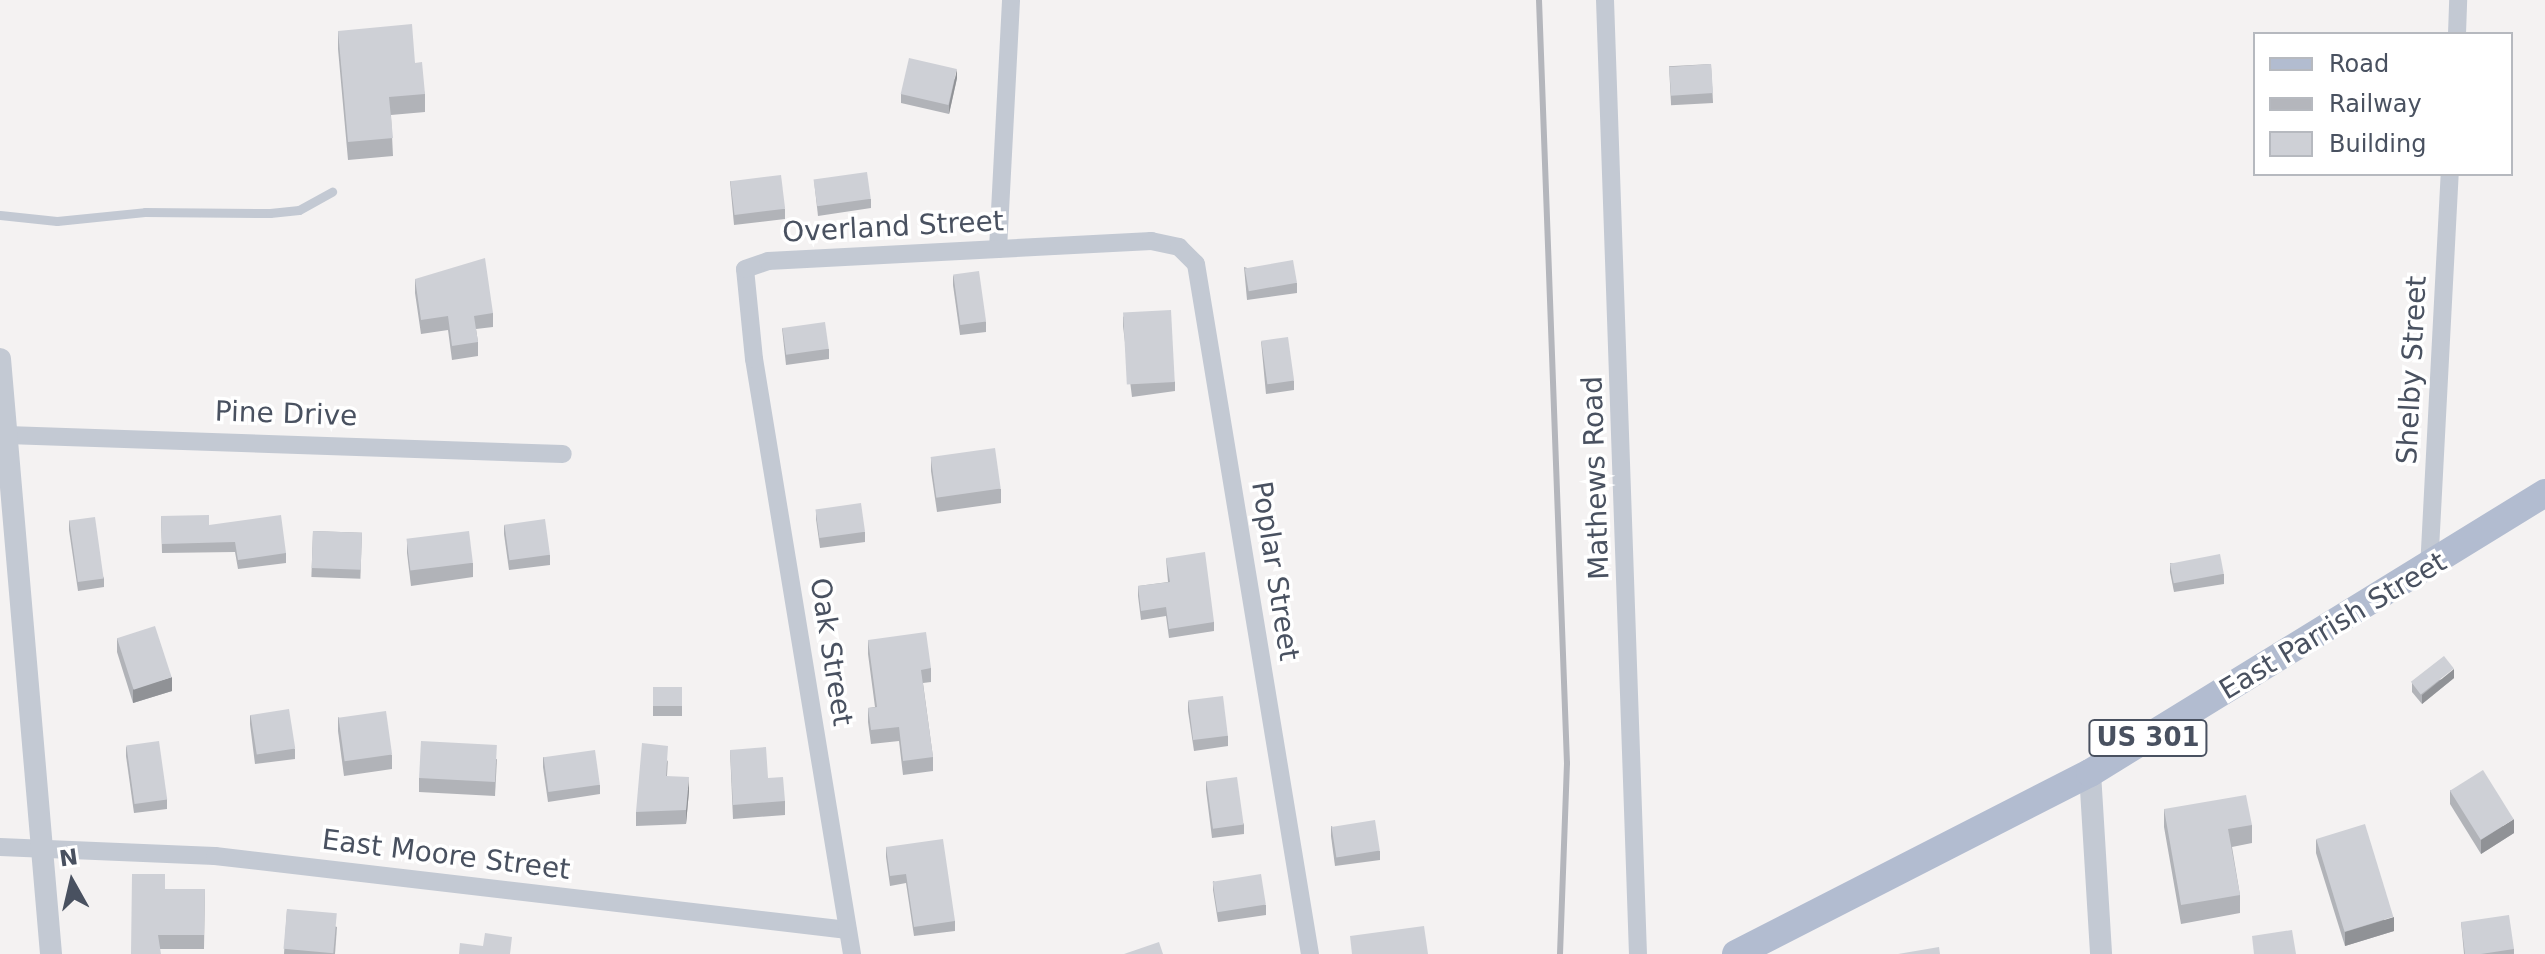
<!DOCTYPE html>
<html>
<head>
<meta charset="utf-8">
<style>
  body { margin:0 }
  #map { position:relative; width:2545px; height:954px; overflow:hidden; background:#f4f2f2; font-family:"DejaVu Sans",sans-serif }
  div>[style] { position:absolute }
  .service>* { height:9px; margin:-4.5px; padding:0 4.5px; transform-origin:4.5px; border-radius:4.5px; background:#c3c9d3 }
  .minor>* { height:18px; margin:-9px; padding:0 9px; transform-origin:9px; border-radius:9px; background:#c3c9d3 }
  .tertiary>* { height:22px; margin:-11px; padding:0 11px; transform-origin:11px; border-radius:11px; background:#c3c9d3 }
  .primary>* { height:28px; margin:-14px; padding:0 14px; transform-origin:14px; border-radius:14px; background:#b2bcd0 }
  .rail>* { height:6px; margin:-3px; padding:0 3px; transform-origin:3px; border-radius:3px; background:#b4b6bc }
  .wall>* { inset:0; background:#b1b3b8; transform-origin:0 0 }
  .shaded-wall>* { inset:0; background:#909296 }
  .building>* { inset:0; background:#ced0d6; transform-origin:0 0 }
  span { translate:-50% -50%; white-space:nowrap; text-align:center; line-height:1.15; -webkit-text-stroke:7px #fff; paint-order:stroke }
  .shield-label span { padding:2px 6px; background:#fff; border:2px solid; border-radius:6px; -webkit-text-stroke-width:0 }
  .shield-label { font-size:26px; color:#495160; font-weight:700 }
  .street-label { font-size:28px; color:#495160 }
  .legend { position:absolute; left:2253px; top:32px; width:260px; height:144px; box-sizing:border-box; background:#fff; border:2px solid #b6b9bf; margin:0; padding:10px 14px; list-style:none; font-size:24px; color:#495160 }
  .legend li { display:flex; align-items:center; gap:16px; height:40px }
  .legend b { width:40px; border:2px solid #b6b9bf }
  .north { position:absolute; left:32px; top:842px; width:80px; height:80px; -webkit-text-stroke:6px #fff; paint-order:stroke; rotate:352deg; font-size:22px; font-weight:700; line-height:32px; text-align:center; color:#495160 }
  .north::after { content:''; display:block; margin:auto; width:28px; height:36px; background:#495160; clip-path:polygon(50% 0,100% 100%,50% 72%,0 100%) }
</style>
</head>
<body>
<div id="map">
  <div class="service">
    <div style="left:0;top:215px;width:57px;rotate:6deg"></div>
    <div style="left:57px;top:221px;width:88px;rotate:-5.8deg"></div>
    <div style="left:145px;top:212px;width:125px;rotate:0.5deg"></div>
    <div style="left:270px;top:213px;width:29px;rotate:-6deg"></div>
    <div style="left:299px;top:210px;width:38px;rotate:-29deg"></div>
  </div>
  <div class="minor">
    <div style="left:1605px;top:0;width:955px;rotate:88.02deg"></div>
    <div style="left:2457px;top:34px;width:34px;rotate:-88deg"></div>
    <div style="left:998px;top:249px;width:249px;rotate:-87deg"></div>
    <div style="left:7px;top:435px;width:556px;rotate:1.96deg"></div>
    <div style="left:2429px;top:569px;width:396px;rotate:-87deg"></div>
    <div style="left:0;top:847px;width:215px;rotate:2.4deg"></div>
    <div style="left:215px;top:856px;width:637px;rotate:6.67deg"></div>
    <div style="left:852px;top:954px;width:603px;rotate:-99.35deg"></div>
    <div style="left:754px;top:359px;width:90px;rotate:-95.7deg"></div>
    <div style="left:745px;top:269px;width:24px;rotate:-19deg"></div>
    <div style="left:768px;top:261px;width:384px;rotate:-3deg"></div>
    <div style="left:1151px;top:241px;width:29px;rotate:12deg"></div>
    <div style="left:1179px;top:247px;width:24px;rotate:45deg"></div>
    <div style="left:1196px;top:264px;width:699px;rotate:80.62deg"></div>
  </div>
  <div class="tertiary">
    <div style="left:0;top:359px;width:597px;rotate:85.1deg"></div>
    <div style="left:2090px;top:773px;width:181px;rotate:86.5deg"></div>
  </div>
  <div class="primary">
    <div style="left:1736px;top:954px;width:398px;rotate:-27.1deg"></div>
    <div style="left:2090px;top:773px;width:534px;rotate:-31.61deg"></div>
  </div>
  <div class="rail">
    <div style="left:1539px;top:0;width:764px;rotate:87.9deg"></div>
    <div style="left:1567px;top:763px;width:191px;rotate:92.1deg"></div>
  </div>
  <div class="wall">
    <div style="clip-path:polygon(338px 31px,415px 63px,425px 94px,425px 112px,391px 115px,393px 156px,348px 160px,338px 49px)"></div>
    <div style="left:1711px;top:64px;width:39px;height:42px;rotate:87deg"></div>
    <div style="clip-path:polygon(957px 78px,949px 114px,901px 103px,901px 94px)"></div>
    <div style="clip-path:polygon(814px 180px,871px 199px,871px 208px,818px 216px)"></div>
    <div style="clip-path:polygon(730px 181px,785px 209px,785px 219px,734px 225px)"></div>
    <div style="clip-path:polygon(1244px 267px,1297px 283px,1297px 293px,1247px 300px)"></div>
    <div style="clip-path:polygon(953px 275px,986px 322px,986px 332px,960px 335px,953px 285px)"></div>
    <div style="clip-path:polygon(415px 279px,493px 313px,493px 327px,476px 329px,478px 342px,478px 356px,452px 360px,448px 330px,421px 334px,415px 293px)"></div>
    <div style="clip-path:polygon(1123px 316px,1175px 382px,1175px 391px,1132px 397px,1123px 326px)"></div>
    <div style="clip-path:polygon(782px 328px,829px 349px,829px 359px,786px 365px)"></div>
    <div style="clip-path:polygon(1261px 341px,1294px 381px,1294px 390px,1266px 394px)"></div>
    <div style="clip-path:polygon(931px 457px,1001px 489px,1001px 503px,937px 512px,931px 471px)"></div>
    <div style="clip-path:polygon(816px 510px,865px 532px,865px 542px,820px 548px,816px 519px)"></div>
    <div style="clip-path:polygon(161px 516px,209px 525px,286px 553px,286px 563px,238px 569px,235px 552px,162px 553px)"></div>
    <div style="clip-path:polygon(69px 520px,104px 578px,104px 587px,78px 591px,69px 530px)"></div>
    <div style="clip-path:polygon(504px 525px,550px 555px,550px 565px,509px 570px,504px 534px)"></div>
    <div style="left:313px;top:531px;width:49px;height:46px;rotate:2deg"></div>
    <div style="clip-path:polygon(407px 539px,473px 563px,473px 577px,411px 586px,407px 553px)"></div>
    <div style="clip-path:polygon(1166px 558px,1214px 622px,1214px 631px,1169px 638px,1166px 616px,1141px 620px,1138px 596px,1138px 586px,1168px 582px)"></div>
    <div style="clip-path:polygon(2170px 563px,2224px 574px,2224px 584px,2174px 592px,2170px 572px)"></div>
    <div style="clip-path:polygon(117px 638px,172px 691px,133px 703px,117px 652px)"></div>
    <div style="clip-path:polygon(868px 640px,931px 668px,931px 682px,923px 683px,933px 757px,933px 771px,903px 775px,899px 741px,871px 744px,868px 722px,868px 708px,875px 707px,868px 654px)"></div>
    <div style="clip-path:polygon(2454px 678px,2422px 704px,2412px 692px,2412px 683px)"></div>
    <div style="left:682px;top:687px;width:29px;height:29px;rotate:90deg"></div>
    <div style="clip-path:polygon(1188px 701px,1228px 736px,1228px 746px,1194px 751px,1188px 711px)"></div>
    <div style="clip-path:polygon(250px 715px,295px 749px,295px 759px,255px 764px,250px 724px)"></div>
    <div style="clip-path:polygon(338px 717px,392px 755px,392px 769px,344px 776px,338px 731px)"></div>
    <div style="clip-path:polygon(126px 746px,167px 799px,167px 809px,134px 813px,126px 756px)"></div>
    <div style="clip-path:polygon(730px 750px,768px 778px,785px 801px,785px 815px,733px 819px)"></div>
    <div style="clip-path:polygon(543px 757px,600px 785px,600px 794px,548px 802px,543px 767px)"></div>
    <div style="clip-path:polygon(497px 759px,495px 796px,419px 792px,419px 778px)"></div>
    <div style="clip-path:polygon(668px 760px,667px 776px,689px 791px,686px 824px,636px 826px,636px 812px)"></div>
    <div style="clip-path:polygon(1206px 781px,1244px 824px,1244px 834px,1212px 838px,1206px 790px)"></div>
    <div style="clip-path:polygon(2450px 790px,2514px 833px,2481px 854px,2450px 804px)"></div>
    <div style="clip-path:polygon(2164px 809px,2252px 825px,2252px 843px,2232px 847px,2240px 895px,2240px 913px,2181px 924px,2164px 827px)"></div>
    <div style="clip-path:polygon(1331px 826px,1380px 851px,1380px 860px,1335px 866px,1331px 836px)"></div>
    <div style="clip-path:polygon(2316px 839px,2394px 931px,2345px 946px,2316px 853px)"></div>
    <div style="clip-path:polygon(886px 847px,955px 921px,955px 931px,914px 936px,906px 883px,890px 886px,886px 857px)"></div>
    <div style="clip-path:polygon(1213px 881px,1266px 905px,1266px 915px,1218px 922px,1213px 890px)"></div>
    <div style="clip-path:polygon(165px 889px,205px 889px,204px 949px,160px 949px,131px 954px)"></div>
    <div style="clip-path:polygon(287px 909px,337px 927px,335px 954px,284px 954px)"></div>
    <div style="clip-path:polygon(2461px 922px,2514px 949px,2514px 954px,2464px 954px)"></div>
  </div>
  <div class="shaded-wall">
    <div style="clip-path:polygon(957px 69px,957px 78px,949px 114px,949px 105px)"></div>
    <div style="clip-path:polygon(2454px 669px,2454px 678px,2422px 704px,2422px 695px)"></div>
    <div style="clip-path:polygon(172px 677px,172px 691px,133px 703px,133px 689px)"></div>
    <div style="clip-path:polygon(689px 777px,689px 791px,686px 824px,686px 810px)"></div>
    <div style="clip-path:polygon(2514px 819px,2514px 833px,2481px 854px,2481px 840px)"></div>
    <div style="clip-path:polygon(2394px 917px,2394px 931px,2345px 946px,2345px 932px)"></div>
  </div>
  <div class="building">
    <div style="clip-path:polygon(412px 24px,415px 63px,422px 62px,425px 94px,389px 97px,393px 138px,348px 142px,338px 31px)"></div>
    <div style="left:909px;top:58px;width:49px;height:37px;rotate:13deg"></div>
    <div style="left:1711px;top:64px;width:29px;height:42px;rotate:86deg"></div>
    <div style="left:867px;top:172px;width:27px;height:54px;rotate:82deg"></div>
    <div style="left:781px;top:175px;width:34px;height:51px;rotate:83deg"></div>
    <div style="clip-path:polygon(485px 258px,493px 313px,474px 316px,478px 342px,452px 346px,448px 316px,421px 320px,415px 279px)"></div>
    <div style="left:1293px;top:260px;width:23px;height:49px;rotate:80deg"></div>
    <div style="left:979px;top:271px;width:51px;height:26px;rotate:82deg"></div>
    <div style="left:1171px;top:310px;width:72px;height:48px;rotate:87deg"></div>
    <div style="left:825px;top:322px;width:27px;height:43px;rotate:82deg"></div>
    <div style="left:1288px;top:337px;width:44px;height:27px;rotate:82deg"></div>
    <div style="left:995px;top:448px;width:41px;height:65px;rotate:82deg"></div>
    <div style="left:861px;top:503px;width:29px;height:46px;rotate:82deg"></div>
    <div style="clip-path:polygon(209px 515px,209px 525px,281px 515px,286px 553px,238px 560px,235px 542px,162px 544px,161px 516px)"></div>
    <div style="left:95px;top:517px;width:62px;height:26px;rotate:82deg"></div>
    <div style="left:545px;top:519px;width:36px;height:41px;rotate:82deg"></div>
    <div style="left:313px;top:531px;width:49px;height:37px;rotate:2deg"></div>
    <div style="left:469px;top:531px;width:32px;height:63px;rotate:83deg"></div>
    <div style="clip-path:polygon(1205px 552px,1214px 622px,1169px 629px,1166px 607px,1141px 611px,1138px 586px,1170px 582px,1166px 558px)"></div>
    <div style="left:2220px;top:554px;width:20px;height:51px;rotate:79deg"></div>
    <div style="left:155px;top:626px;width:54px;height:40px;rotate:72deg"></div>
    <div style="clip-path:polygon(926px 632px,931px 668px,921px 670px,933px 757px,903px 761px,899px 727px,871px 730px,868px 708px,877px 707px,868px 640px)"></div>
    <div style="left:2444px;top:656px;width:16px;height:42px;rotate:52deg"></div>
    <div style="left:682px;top:687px;width:19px;height:29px;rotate:90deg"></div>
    <div style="left:1223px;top:696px;width:40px;height:35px;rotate:83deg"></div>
    <div style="left:289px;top:709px;width:40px;height:39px;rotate:81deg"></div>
    <div style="left:386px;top:711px;width:44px;height:48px;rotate:82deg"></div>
    <div style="left:159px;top:741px;width:59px;height:33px;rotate:82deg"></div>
    <div style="left:421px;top:741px;width:76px;height:37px;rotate:3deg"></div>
    <div style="clip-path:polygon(642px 743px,668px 746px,666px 776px,689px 777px,686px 810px,636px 812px)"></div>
    <div style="clip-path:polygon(766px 747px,768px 778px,783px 777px,785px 801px,733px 805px,730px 750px)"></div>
    <div style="left:595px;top:750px;width:35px;height:52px;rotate:82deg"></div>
    <div style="left:2483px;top:770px;width:58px;height:39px;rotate:58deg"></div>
    <div style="left:1237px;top:777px;width:48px;height:31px;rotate:82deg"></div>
    <div style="clip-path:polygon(2246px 795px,2252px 825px,2228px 829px,2240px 895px,2181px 905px,2164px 809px)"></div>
    <div style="left:1375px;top:820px;width:31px;height:44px;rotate:81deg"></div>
    <div style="left:2365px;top:824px;width:97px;height:51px;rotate:73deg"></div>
    <div style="clip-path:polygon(943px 839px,955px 921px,914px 927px,906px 874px,890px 876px,886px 847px)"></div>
    <div style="clip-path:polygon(132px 874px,165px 874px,165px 889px,205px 889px,204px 935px,158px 935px,161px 954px,131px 954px)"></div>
    <div style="left:1261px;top:874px;width:31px;height:49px;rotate:81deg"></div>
    <div style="left:287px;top:909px;width:50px;height:40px;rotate:5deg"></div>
    <div style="clip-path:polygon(2509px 915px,2514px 949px,2481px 954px,2465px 954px,2461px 922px)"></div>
    <div style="clip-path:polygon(1424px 926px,1428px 954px,1352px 954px,1350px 936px)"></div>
    <div style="clip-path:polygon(2292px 930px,2296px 954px,2254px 954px,2252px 936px)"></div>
    <div style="clip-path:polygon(485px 933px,512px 937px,510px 954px,459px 954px,460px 943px,483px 946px)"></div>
    <div style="clip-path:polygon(1159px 942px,1163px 954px,1124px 954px)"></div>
    <div style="clip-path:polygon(1939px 947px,1940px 954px,1898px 954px)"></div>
  </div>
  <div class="shield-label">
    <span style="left:2148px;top:738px">US 301</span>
  </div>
  <div class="street-label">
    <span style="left:893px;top:227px;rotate:-3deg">Overland Street</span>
    <span style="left:2412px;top:370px;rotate:-87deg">Shelby Street</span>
    <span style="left:286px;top:414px;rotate:2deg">Pine Drive</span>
    <span style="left:1596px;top:478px;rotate:-92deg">Mathews Road</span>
    <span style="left:1275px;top:571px;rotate:81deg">Poplar Street</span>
    <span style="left:2333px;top:626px;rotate:-31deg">East Parrish Street</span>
    <span style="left:831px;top:652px;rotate:81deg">Oak Street</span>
    <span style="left:446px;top:855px;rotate:7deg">East Moore Street</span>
  </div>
  <ul class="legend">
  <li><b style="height:10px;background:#b2bcd0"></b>Road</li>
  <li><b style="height:10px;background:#b4b6bc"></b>Railway</li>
  <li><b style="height:22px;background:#ced0d6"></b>Building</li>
  </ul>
  <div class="north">N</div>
</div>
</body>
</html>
